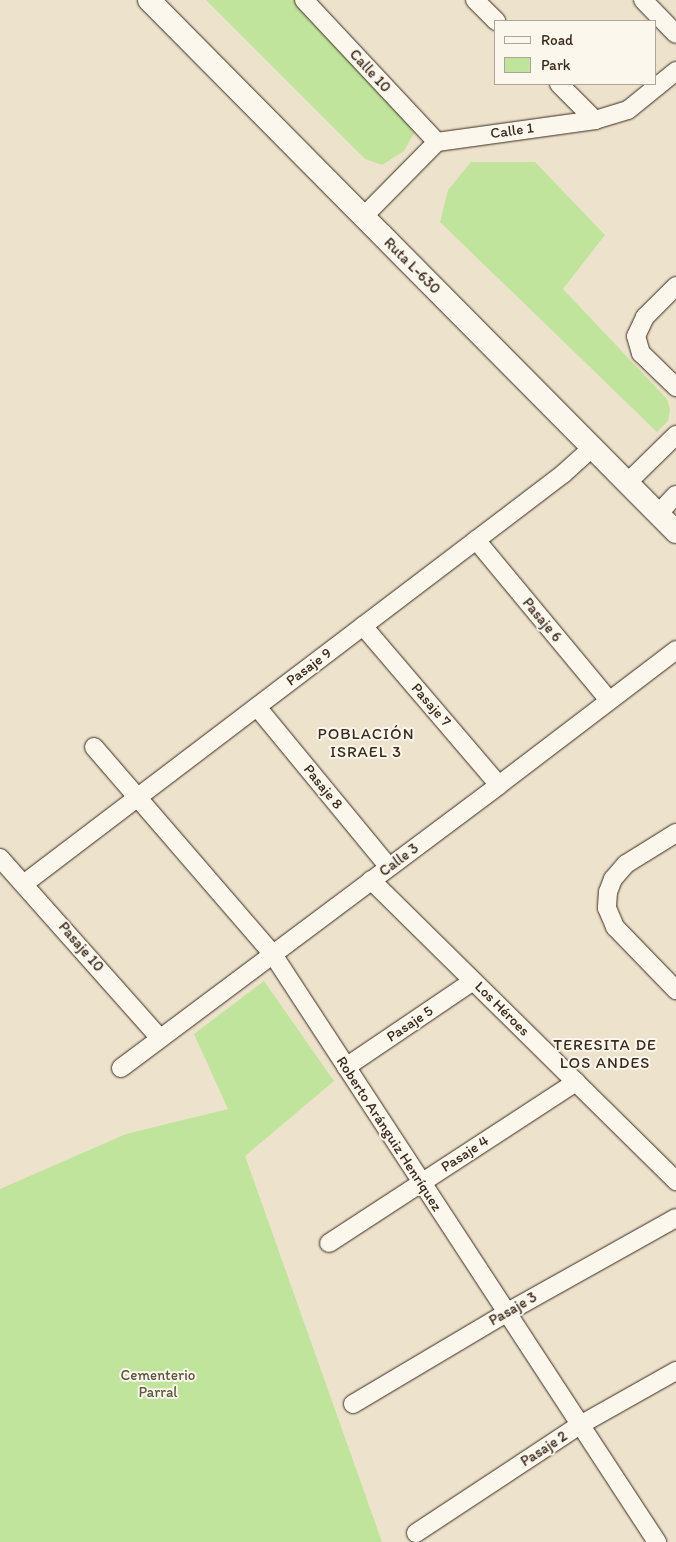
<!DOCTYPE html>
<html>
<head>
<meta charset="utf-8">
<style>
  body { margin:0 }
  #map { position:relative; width:676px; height:1542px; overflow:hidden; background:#ede2cc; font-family:Itim,sans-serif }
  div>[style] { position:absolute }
  .green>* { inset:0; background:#c1e49d }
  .roads { filter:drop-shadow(0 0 1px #3b2a1e) drop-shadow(0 0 1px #3b2a1e) }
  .minor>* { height:18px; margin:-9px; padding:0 9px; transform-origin:9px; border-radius:9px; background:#fbf7ec }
  .tertiary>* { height:22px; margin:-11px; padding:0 11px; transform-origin:11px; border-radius:11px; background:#fbf7ec }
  span { translate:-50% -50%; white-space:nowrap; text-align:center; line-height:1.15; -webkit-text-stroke:4px #fbf7ec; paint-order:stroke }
  .street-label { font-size:15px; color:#3b2a1e }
  .park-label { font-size:15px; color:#5c583e }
  .neighbourhood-label { font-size:16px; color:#3b2a1e; letter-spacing:1px }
  .legend { position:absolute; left:494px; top:20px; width:162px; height:65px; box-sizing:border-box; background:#fbf7ec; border:1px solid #aea59a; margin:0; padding:6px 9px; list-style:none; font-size:15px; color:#3b2a1e }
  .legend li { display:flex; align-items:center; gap:10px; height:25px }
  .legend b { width:25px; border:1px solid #aea59a }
</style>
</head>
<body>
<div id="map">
  <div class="green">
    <div style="clip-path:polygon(206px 0,294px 0,417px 128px,404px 151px,382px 165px,365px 159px)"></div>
    <div style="clip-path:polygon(471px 162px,535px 162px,605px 235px,563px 289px,667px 399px,670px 410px,668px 421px,657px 432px,440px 222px,448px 190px)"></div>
    <div style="clip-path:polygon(264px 981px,334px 1081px,245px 1156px,382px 1542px,0 1542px,0 1189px,126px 1134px,228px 1109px,194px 1034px)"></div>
  </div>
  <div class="roads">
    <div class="minor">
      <div style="left:304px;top:0;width:195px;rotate:46.9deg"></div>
      <div style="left:475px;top:0;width:30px;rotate:45deg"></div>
      <div style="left:643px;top:0;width:47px;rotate:45.9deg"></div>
      <div style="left:559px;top:84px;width:51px;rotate:45deg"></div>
      <div style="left:363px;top:217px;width:105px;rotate:-45.4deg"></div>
      <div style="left:437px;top:142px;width:160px;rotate:-7.9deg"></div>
      <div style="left:595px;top:120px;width:34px;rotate:-17deg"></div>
      <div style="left:628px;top:110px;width:62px;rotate:-39.1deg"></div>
      <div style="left:676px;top:286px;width:44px;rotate:135deg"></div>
      <div style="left:645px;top:317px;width:21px;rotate:115deg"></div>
      <div style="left:636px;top:336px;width:18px;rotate:74deg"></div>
      <div style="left:641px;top:353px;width:49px;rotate:44.2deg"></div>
      <div style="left:627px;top:483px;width:69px;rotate:-44.4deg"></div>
      <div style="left:658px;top:514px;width:26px;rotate:-47deg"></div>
      <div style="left:476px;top:540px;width:208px;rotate:50.3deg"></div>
      <div style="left:363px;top:626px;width:209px;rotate:49.5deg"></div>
      <div style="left:257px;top:707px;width:207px;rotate:50.5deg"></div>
      <div style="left:94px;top:747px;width:272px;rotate:49.2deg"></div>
      <div style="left:272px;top:953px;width:704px;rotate:56.83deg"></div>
      <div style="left:676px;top:833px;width:59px;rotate:148.2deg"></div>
      <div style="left:626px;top:864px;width:20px;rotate:131deg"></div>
      <div style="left:613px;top:879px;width:14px;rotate:111deg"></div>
      <div style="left:608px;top:892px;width:16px;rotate:94deg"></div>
      <div style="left:607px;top:908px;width:21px;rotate:67deg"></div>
      <div style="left:615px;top:927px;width:88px;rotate:45.9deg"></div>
      <div style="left:0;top:858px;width:241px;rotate:48.4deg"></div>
      <div style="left:371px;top:880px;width:429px;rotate:44.6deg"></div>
      <div style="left:25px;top:883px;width:676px;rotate:-37.24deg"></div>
      <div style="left:563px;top:474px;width:39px;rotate:-42deg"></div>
      <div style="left:346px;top:1067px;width:153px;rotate:-34.1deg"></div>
      <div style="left:121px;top:1068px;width:472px;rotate:-36.8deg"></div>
      <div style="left:499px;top:785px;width:223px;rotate:-37.3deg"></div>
      <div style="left:329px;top:1243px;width:295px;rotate:-33.1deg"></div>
      <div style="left:353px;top:1404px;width:178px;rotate:-30.7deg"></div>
      <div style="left:506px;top:1313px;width:195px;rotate:-29.2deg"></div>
      <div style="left:416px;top:1533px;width:196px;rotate:-33.4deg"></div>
      <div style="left:580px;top:1425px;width:110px;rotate:-29.4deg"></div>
    </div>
    <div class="tertiary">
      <div style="left:149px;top:0;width:749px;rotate:45.27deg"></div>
    </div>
  </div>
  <div class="street-label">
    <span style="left:370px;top:71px;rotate:47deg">Calle 10</span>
    <span style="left:512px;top:131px;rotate:-8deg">Calle 1</span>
    <span style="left:412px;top:266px;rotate:45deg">Ruta L-630</span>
    <span style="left:542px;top:620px;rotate:50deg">Pasaje 6</span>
    <span style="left:309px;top:667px;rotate:-37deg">Pasaje 9</span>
    <span style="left:431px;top:705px;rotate:49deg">Pasaje 7</span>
    <span style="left:323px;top:787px;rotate:51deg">Pasaje 8</span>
    <span style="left:399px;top:860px;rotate:-37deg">Calle 3</span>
    <span style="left:81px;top:947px;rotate:49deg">Pasaje 10</span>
    <span style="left:502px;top:1009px;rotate:45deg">Los Héroes</span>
    <span style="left:410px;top:1024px;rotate:-34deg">Pasaje 5</span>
    <span style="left:389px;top:1134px;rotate:57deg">Roberto Aránguiz Henríquez</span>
    <span style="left:465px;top:1154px;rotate:-33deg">Pasaje 4</span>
    <span style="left:513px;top:1309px;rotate:-30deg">Pasaje 3</span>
    <span style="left:544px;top:1449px;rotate:-33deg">Pasaje 2</span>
  </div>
  <div class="park-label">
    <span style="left:158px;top:1384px">Cementerio<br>Parral</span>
  </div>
  <div class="neighbourhood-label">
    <span style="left:366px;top:743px">POBLACIÓN<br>ISRAEL 3</span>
    <span style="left:605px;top:1054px">TERESITA DE<br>LOS ANDES</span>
  </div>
  <ul class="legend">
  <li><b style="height:6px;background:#fbf7ec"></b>Road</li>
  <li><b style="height:14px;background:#c1e49d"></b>Park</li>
  </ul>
</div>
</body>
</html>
